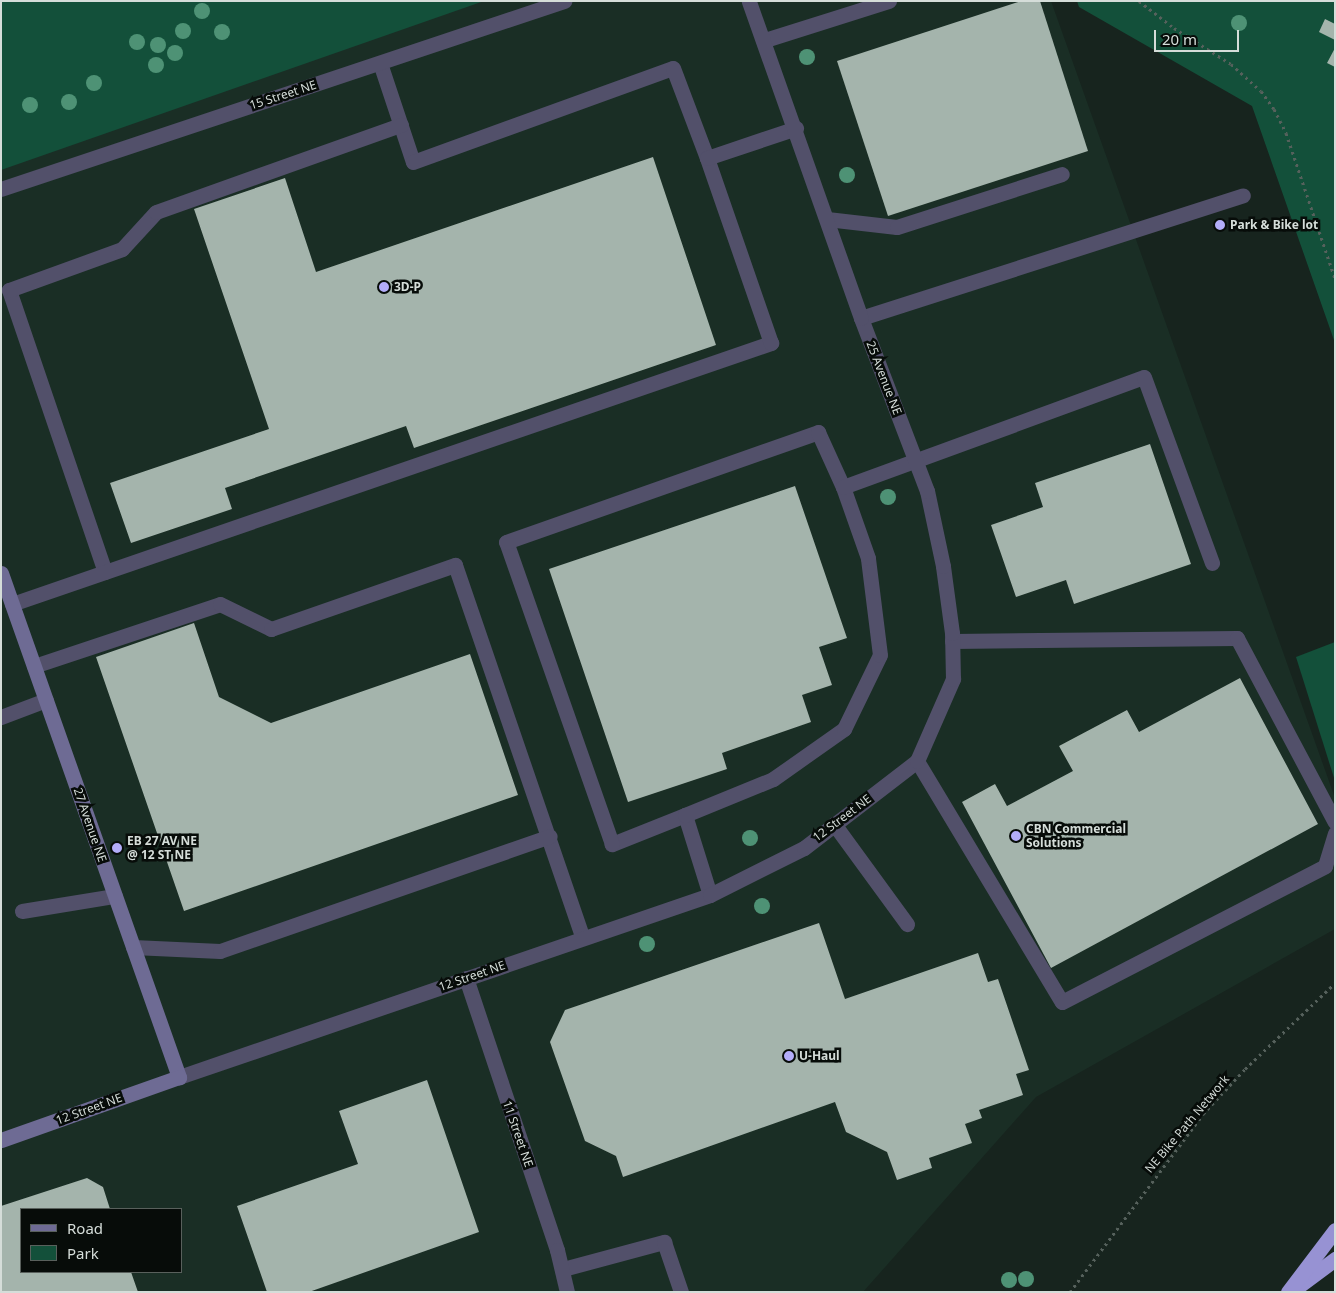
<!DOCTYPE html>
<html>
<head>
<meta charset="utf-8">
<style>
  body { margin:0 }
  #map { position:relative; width:1336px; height:1293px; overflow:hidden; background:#17241e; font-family:"Noto Sans",sans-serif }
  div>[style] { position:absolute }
  .built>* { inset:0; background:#1a2e25 }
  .green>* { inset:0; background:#13503a }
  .building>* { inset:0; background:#a4b4ac }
  .path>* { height:3px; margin-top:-1.5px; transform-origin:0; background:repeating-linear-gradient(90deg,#56615c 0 2.5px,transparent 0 6.5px) }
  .lane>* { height:15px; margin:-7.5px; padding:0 7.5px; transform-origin:7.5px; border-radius:7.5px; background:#52506a }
  .street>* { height:15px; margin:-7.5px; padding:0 7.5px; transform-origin:7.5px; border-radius:7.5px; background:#52506a }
  .secondary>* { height:15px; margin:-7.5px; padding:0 7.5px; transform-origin:7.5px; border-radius:7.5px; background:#6e6b94 }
  .highway>* { height:15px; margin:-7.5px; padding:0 7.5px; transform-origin:7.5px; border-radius:7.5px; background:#9792d3 }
  .trees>* { width:16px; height:16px; margin:-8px; border-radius:50%; background:#4e9275 }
  .dots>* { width:14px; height:14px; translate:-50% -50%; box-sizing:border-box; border:2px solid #070c09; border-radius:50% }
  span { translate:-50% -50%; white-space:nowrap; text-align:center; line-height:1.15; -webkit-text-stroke:5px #070c09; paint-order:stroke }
  .street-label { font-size:12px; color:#d5ddd9 }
  .poi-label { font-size:12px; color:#d5ddd9; font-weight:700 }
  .left { translate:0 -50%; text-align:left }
  .frame { position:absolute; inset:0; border:2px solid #d5ddd9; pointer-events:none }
  .legend { position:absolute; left:20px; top:1208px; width:162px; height:65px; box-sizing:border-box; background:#070c09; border:1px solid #59605c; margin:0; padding:6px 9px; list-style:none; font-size:15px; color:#d5ddd9 }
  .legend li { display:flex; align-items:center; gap:10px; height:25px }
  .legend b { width:25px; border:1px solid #59605c }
  .scale { position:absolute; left:1154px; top:30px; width:85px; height:22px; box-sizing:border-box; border:2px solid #d5ddd9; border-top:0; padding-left:6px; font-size:15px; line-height:18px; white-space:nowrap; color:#d5ddd9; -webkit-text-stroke:4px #070c09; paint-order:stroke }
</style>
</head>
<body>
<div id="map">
  <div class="built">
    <div style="clip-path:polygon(evenodd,417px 1px,1051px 1px,1335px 798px,1335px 929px,1036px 1097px,863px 1292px,1px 1292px,1px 142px,417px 1px,21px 1209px,181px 1209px,181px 1272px,21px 1272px,21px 1209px)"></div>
  </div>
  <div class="green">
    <div style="clip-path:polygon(1px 1px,484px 1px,1px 170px)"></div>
    <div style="clip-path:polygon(1077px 1px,1335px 1px,1335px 343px,1252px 106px,1079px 7px)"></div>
    <div style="clip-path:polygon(1335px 642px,1335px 781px,1296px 657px)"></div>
  </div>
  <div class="building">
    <div style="clip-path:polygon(1021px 1px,1040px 1px,1088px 151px,888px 216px,837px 61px)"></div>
    <div style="clip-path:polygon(1325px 19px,1335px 24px,1335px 40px,1319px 32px)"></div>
    <div style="clip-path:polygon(1335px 48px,1335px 67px,1327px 63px)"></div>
    <div style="clip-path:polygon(653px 157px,716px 345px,414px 448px,406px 426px,225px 488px,232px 509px,131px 543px,110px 483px,269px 429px,194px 209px,285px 178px,316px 272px)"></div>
    <div style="clip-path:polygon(1150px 444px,1191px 564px,1074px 604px,1066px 580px,1016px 597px,991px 525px,1043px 507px,1035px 483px)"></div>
    <div style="clip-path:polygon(795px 486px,847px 638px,819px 647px,832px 685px,802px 695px,811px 722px,722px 753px,727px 769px,628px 802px,549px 569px)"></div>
    <div style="clip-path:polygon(194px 623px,219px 697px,271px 723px,470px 654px,518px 795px,184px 911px,96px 657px)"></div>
    <div style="clip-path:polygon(1240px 678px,1318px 824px,1051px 968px,962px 802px,995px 784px,1007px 806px,1073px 771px,1059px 746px,1127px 710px,1139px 732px)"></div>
    <div style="clip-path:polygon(819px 923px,845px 999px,978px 953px,988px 982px,998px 979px,1029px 1070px,1016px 1074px,1023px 1095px,979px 1110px,982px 1118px,965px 1124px,972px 1143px,929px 1158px,932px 1168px,897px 1180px,887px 1152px,846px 1132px,835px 1102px,623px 1177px,616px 1156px,585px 1141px,550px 1042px,565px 1010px)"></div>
    <div style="clip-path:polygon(427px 1080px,479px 1232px,309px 1292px,267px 1292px,237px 1206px,358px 1164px,339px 1111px)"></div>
    <div style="clip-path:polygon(87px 1178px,103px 1187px,110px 1209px,21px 1209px,21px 1272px,131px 1272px,138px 1292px,1px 1292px,1px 1206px)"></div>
  </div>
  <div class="path">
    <div style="left:1139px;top:1px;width:44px;rotate:37.6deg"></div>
    <div style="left:1174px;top:28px;width:67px;rotate:32.3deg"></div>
    <div style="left:1231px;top:64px;width:40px;rotate:42deg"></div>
    <div style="left:1261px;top:91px;width:22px;rotate:54deg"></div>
    <div style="left:1274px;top:109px;width:27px;rotate:63deg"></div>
    <div style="left:1286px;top:133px;width:154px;rotate:71.4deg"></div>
    <div style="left:1070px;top:1292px;width:222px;rotate:-53.2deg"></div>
    <div style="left:1203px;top:1114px;width:62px;rotate:-47deg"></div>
    <div style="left:1245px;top:1069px;width:124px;rotate:-43.7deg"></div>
  </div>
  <div class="lane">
    <div style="left:765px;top:40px;width:130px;rotate:-17.5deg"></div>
    <div style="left:380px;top:63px;width:104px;rotate:71.6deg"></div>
    <div style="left:413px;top:162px;width:276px;rotate:-19.9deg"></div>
    <div style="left:673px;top:68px;width:96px;rotate:69.3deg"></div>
    <div style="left:827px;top:219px;width:70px;rotate:6.5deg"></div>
    <div style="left:897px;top:227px;width:173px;rotate:-17.8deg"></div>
    <div style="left:861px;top:318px;width:401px;rotate:-17.8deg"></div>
    <div style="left:105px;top:572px;width:298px;rotate:-108.8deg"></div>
    <div style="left:9px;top:290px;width:120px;rotate:-19.9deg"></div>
    <div style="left:122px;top:249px;width:50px;rotate:-47.4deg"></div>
    <div style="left:156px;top:212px;width:260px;rotate:-19.6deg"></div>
    <div style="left:12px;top:604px;width:803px;rotate:-18.98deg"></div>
    <div style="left:771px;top:343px;width:196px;rotate:-109.1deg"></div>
    <div style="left:707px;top:158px;width:94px;rotate:-18.6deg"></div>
    <div style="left:952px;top:641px;width:285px;rotate:-0.6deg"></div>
    <div style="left:1237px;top:638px;width:208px;rotate:62deg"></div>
    <div style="left:34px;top:666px;width:196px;rotate:-18.4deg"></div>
    <div style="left:220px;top:604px;width:57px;rotate:26.1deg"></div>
    <div style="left:271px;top:629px;width:195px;rotate:-19.2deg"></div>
    <div style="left:455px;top:565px;width:394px;rotate:71.1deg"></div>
    <div style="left:1px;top:717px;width:48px;rotate:-20.7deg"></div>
    <div style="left:917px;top:761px;width:281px;rotate:59deg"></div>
    <div style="left:1062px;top:1002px;width:296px;rotate:-27.3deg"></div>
    <div style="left:1325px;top:866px;width:34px;rotate:-73deg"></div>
    <div style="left:685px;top:815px;width:79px;rotate:158.3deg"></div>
    <div style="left:612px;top:844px;width:320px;rotate:-109.3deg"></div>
    <div style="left:506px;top:542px;width:331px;rotate:-19.4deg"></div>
    <div style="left:818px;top:432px;width:60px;rotate:65.6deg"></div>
    <div style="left:834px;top:824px;width:124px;rotate:53.9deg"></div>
    <div style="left:710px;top:895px;width:84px;rotate:-107.4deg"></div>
    <div style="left:685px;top:815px;width:95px;rotate:-22.2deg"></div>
    <div style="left:773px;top:779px;width:87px;rotate:-35.2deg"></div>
    <div style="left:844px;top:729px;width:82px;rotate:-64.1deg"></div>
    <div style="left:880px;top:655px;width:98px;rotate:-97.1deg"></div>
    <div style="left:868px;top:558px;width:75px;rotate:-109.4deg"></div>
    <div style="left:843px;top:487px;width:320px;rotate:-20.1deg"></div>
    <div style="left:1144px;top:377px;width:198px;rotate:69.9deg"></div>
    <div style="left:22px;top:911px;width:94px;rotate:-9.2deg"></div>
    <div style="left:133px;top:947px;width:87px;rotate:2.6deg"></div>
    <div style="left:220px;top:951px;width:349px;rotate:-19.2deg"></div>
    <div style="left:563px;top:1269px;width:105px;rotate:-15deg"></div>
    <div style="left:664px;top:1242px;width:53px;rotate:71.2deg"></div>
  </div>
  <div class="street">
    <div style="left:1px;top:189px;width:594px;rotate:-18.47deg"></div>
    <div style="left:466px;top:978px;width:287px;rotate:71.5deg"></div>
    <div style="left:557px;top:1250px;width:43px;rotate:76.6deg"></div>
    <div style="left:179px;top:1077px;width:561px;rotate:-18.92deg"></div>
    <div style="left:710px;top:895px;width:105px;rotate:-26.6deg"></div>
    <div style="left:804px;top:848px;width:143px;rotate:-37.6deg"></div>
    <div style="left:917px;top:761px;width:90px;rotate:-66.3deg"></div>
    <div style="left:953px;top:679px;width:46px;rotate:-91.2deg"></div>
    <div style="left:952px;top:633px;width:68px;rotate:-97.7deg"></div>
    <div style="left:943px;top:566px;width:77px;rotate:-102deg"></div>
    <div style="left:927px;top:491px;width:185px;rotate:-110.9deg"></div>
    <div style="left:861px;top:318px;width:336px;rotate:-109.5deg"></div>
  </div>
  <div class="secondary">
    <div style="left:1px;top:573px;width:535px;rotate:70.55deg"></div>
    <div style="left:179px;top:1077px;width:189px;rotate:160.5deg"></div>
  </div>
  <div class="highway">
    <div style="left:1296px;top:1288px;width:49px;rotate:-36.6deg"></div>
    <div style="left:1288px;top:1292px;width:78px;rotate:-52.8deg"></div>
  </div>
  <div class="trees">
    <div style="left:202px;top:11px"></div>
    <div style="left:1239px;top:23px"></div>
    <div style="left:183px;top:31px"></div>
    <div style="left:222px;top:32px"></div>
    <div style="left:137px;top:42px"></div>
    <div style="left:158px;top:45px"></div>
    <div style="left:175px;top:53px"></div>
    <div style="left:807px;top:57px"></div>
    <div style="left:156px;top:65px"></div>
    <div style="left:94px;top:83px"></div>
    <div style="left:69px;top:102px"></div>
    <div style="left:30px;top:105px"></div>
    <div style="left:847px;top:175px"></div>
    <div style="left:888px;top:497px"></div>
    <div style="left:750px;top:838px"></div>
    <div style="left:762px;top:906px"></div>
    <div style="left:647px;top:944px"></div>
    <div style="left:1026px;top:1279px"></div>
    <div style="left:1009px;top:1280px"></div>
  </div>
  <div class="dots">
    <div style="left:1220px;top:225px;background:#b3adf9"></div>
    <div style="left:384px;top:287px;background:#b3adf9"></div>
    <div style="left:1016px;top:836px;background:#b3adf9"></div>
    <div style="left:117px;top:848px;background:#b3adf9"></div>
    <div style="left:789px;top:1056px;background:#b3adf9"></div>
  </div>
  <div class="street-label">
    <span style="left:283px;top:95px;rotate:-18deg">15 Street NE</span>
    <span style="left:884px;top:378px;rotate:69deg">25 Avenue NE</span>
    <span style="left:842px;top:818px;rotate:-37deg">12 Street NE</span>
    <span style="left:90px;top:825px;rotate:71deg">27 Avenue NE</span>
    <span style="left:472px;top:976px;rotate:-19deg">12 Street NE</span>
    <span style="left:89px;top:1109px;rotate:-20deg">12 Street NE</span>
    <span style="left:1187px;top:1124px;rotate:-50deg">NE Bike Path Network</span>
    <span style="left:518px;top:1134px;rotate:71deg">11 Street NE</span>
  </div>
  <div class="poi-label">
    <span class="left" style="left:1230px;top:225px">Park &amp; Bike lot</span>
    <span class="left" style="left:394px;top:287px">3D-P</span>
    <span class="left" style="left:1026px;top:836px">CBN Commercial<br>Solutions</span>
    <span class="left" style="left:127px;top:848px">EB 27 AV NE<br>@ 12 ST NE</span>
    <span class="left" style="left:799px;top:1056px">U-Haul</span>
  </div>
  <div class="frame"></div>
  <ul class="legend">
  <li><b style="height:6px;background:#6e6b94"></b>Road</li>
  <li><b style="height:14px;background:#13503a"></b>Park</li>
  </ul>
  <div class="scale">20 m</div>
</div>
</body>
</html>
